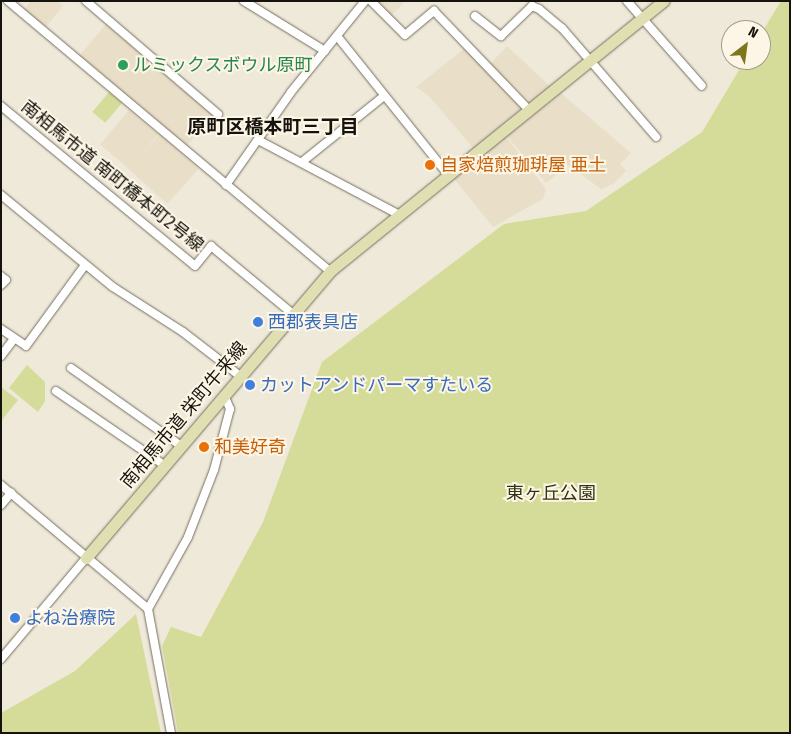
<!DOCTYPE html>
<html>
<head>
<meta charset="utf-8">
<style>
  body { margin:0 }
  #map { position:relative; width:791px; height:734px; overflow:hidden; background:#efe9d9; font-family:"Fira Sans Condensed","Noto Sans JP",sans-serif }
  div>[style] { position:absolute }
  .built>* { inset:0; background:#e9dfc8; transform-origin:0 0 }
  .green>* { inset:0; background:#d5dc9a; transform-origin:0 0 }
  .roads { filter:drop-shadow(0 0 1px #746e60) drop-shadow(0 0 1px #746e60) }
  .street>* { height:8px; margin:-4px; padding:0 4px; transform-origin:4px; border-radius:4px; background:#fff }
  .secondary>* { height:11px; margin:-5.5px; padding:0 5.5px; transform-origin:5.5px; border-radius:5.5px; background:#e0dfb2 }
  .dots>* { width:14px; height:14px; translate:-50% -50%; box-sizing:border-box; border:2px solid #fdf6e6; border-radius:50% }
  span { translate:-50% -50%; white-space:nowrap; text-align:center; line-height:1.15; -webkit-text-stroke:4px #fdf6e6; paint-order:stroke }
  .leisure-label { font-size:18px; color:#27864d }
  .left { translate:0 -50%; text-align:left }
  .food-label { font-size:18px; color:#c56008 }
  .street-label { font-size:18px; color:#15130d }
  .shop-label { font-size:18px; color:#366cbe }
  .park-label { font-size:18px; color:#303312 }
  .neighbourhood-label { font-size:19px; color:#15130d; font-weight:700 }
  .frame { position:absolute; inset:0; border:2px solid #15130d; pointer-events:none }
  .north { position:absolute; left:721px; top:20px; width:50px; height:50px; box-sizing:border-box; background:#fdf6e6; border:1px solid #a09b8f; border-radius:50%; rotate:30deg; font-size:14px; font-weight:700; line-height:20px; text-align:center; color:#15130d }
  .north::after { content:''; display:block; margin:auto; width:18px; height:22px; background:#7a771d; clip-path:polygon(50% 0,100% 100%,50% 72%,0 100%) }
</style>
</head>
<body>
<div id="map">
  <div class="built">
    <div style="clip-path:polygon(30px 1px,57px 1px,63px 6px,45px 28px,24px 11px)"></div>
    <div style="clip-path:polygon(376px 1px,403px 1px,404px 3px,390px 17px)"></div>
    <div style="left:106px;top:24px;width:140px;height:41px;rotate:40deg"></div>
    <div style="left:507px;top:46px;width:59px;height:25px;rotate:43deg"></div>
    <div style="clip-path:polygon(465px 48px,523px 107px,474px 149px,429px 96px,416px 87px)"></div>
    <div style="clip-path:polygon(561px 93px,631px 153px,620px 164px,626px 171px,613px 184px,601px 189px,568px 165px,546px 183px,507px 136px)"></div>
    <div style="left:129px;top:110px;width:38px;height:45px;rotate:40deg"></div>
    <div style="left:160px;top:134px;width:52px;height:47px;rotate:42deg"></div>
    <div style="clip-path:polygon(506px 137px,546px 189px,543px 199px,493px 227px,454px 179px)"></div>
  </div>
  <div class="green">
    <div style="clip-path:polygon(781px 1px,790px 1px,790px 733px,178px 733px,162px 646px,171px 627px,201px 637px,263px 522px,322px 362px,504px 224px,586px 211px,702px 132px,745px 60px,761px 60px,761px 34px)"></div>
    <div style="left:109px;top:92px;width:17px;height:26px;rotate:40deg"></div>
    <div style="clip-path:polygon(27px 365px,45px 382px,45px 401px,38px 412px,9px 388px)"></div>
    <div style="clip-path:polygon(1px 387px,18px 400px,1px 421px)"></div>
    <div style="clip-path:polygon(136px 614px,161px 733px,1px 733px,1px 713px,75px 671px)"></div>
  </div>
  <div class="roads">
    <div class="street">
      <div style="left:8px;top:1px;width:420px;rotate:40deg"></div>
      <div style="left:86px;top:1px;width:174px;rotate:40.6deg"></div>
      <div style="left:244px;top:1px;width:95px;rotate:31.7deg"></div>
      <div style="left:371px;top:1px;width:48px;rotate:45deg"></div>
      <div style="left:405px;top:35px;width:38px;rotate:-40deg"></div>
      <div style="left:434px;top:11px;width:139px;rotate:46.2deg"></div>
      <div style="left:627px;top:1px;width:113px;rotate:48.6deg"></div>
      <div style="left:475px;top:16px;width:33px;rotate:38deg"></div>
      <div style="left:501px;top:36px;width:43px;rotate:-44.1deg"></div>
      <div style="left:532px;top:6px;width:8px;rotate:23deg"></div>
      <div style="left:539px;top:9px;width:30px;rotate:40deg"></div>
      <div style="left:562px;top:28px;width:144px;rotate:49.2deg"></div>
      <div style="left:337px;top:36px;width:179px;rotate:51.3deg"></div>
      <div style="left:1px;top:106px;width:251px;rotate:39.5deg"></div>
      <div style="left:195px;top:266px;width:26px;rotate:-51deg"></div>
      <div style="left:211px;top:246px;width:107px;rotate:39.7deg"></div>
      <div style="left:260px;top:141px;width:158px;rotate:27.9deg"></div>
      <div style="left:302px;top:162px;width:105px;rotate:-38.8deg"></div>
      <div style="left:226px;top:185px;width:113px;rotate:-55deg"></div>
      <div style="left:291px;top:92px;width:117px;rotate:-50.9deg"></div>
      <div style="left:1px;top:195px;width:145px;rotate:39.4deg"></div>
      <div style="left:113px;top:287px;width:83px;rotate:32.7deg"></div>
      <div style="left:183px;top:332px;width:72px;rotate:37.7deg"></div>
      <div style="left:1px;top:276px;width:6px;rotate:39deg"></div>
      <div style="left:6px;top:280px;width:7px;rotate:135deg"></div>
      <div style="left:1px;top:329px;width:30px;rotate:34deg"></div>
      <div style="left:26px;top:346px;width:100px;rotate:-53.9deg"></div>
      <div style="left:1px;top:356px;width:21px;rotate:-53deg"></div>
      <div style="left:71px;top:368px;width:135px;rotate:35.3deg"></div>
      <div style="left:56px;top:391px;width:131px;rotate:34.4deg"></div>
      <div style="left:1px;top:485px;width:192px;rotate:40.1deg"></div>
      <div style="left:148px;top:609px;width:126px;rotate:79.5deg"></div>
      <div style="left:1px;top:505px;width:16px;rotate:-50deg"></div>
      <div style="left:148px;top:609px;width:82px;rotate:-60.9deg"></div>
      <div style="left:188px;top:537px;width:72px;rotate:-68.8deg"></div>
      <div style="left:214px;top:470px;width:63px;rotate:-75.3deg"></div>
      <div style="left:230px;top:409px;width:15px;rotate:-113deg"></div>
      <div style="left:1px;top:659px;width:132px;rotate:-49.9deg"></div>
    </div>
    <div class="secondary">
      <div style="left:86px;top:558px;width:377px;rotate:-49.6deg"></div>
      <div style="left:330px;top:271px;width:429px;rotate:-39deg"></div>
    </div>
  </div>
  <div class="dots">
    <div style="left:123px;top:65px;background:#2e9e5b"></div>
    <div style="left:430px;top:165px;background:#e8710a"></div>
    <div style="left:258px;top:322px;background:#3f7fe0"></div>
    <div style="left:250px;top:385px;background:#3f7fe0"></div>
    <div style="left:204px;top:447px;background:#e8710a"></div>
    <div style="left:15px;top:618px;background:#3f7fe0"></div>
  </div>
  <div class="leisure-label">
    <span class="left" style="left:133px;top:65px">ルミックスボウル原町</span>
  </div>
  <div class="food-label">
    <span class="left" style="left:440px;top:165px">自家焙煎珈琲屋 亜土</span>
    <span class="left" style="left:214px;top:447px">和美好奇</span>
  </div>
  <div class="street-label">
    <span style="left:112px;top:176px;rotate:39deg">南相馬市道 南町橋本町2号線</span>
    <span style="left:184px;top:415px;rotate:-50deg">南相馬市道 栄町牛来線</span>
  </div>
  <div class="shop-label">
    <span class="left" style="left:268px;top:322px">西郡表具店</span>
    <span class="left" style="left:260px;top:385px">カットアンドパーマすたいる</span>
    <span class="left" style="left:25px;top:618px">よね治療院</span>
  </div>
  <div class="park-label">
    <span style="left:551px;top:493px">東ヶ丘公園</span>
  </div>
  <div class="neighbourhood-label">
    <span style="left:273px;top:127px">原町区橋本町三丁目</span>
  </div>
  <div class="frame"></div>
  <div class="north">N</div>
</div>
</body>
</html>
